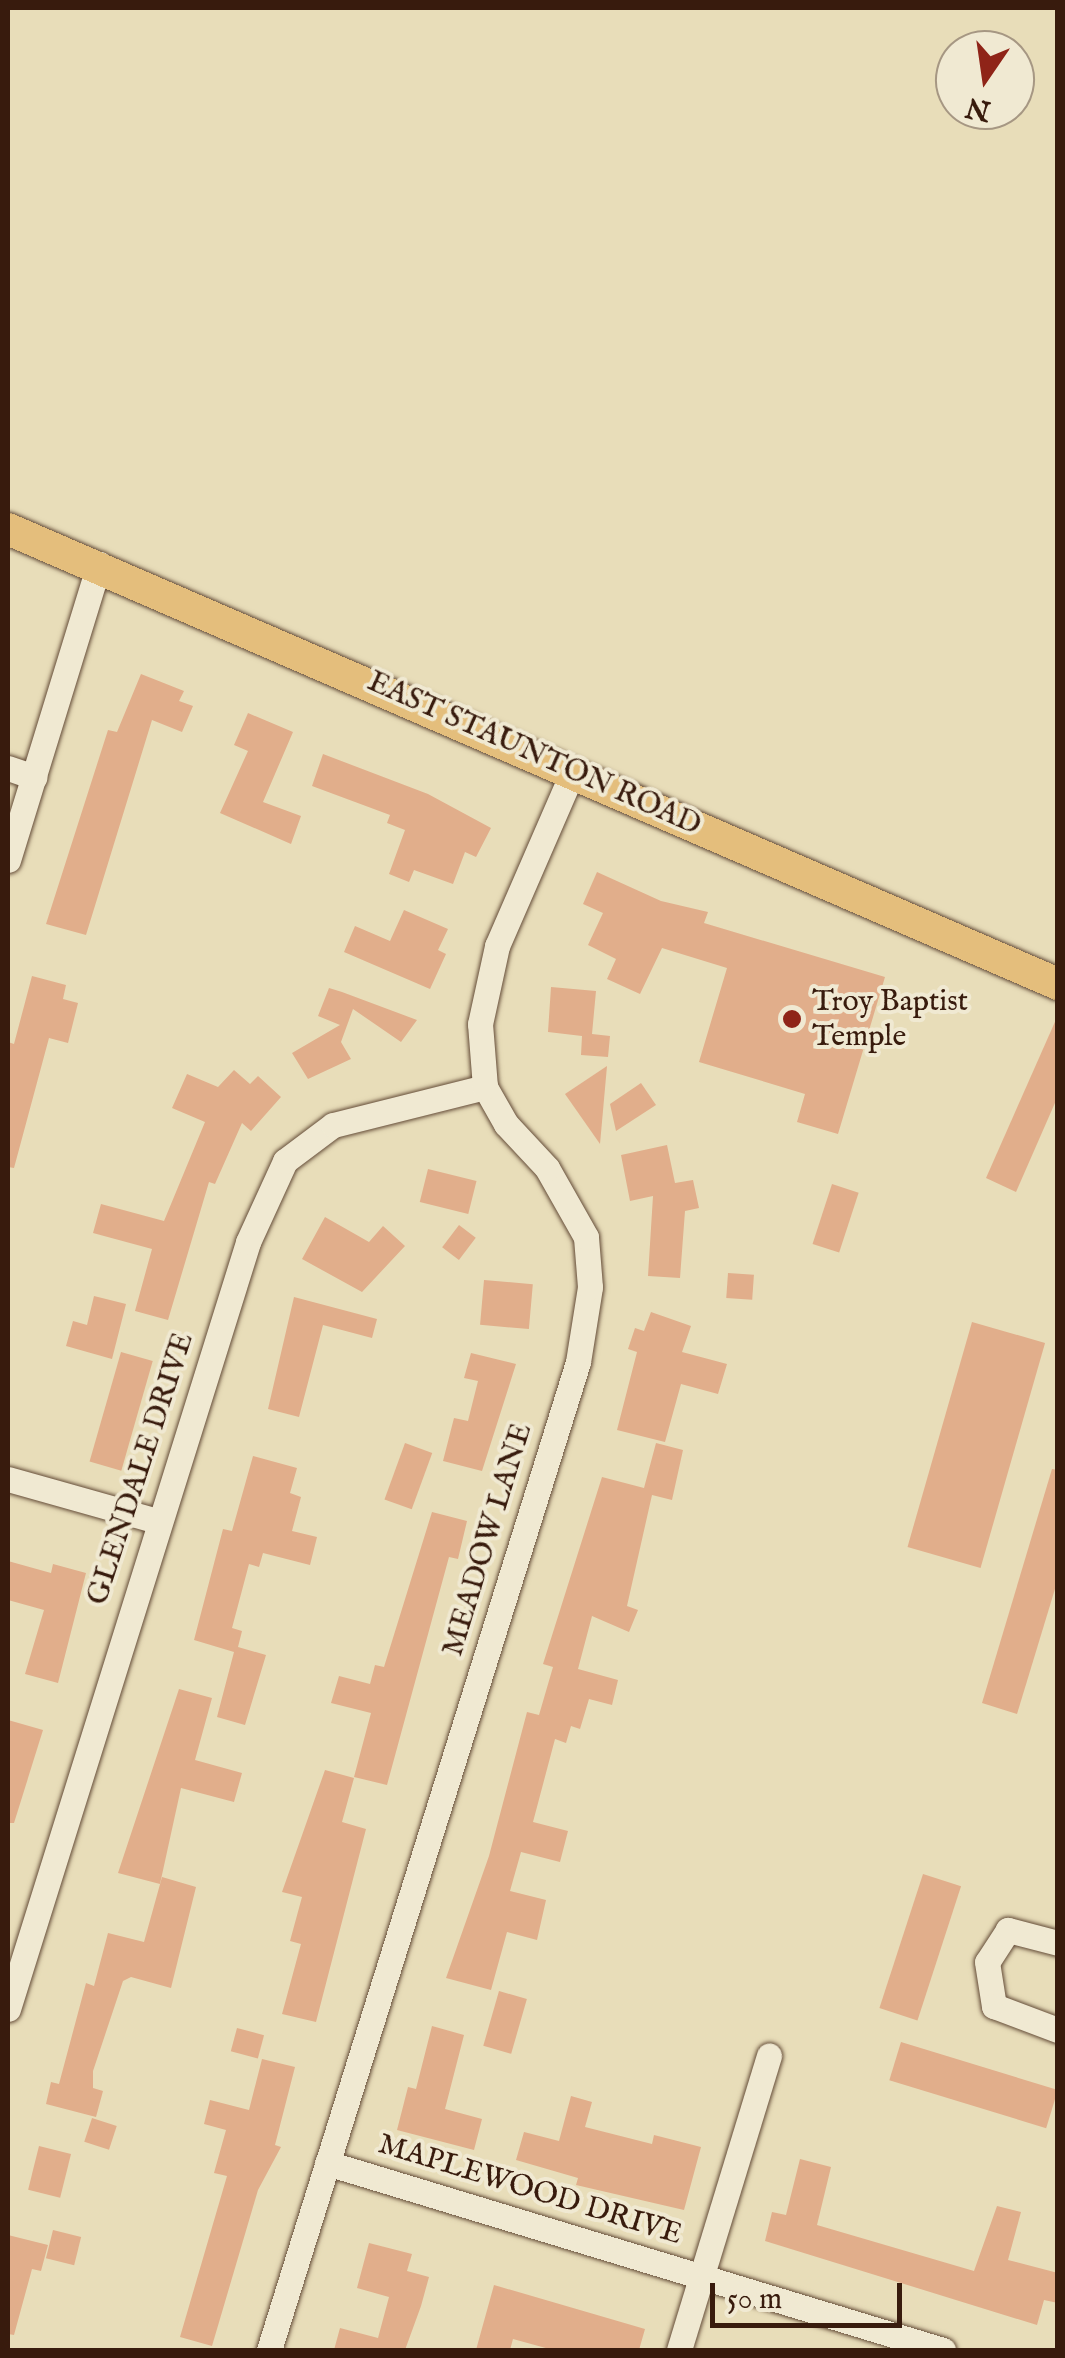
<!DOCTYPE html>
<html>
<head>
<meta charset="utf-8">
<style>
  body { margin:0 }
  #map { position:relative; width:1065px; height:2358px; overflow:hidden; background:#e8ddb9; font-family:"IM FELL English",serif }
  div>[style] { position:absolute }
  .building>* { inset:0; background:#e1ae8b; transform-origin:0 0 }
  .roads { filter:drop-shadow(0 0 2px #644c38) drop-shadow(0 0 2px #644c38) }
  .minor>* { height:25px; margin:-12.5px; padding:0 12.5px; transform-origin:12.5px; border-radius:12.5px; background:#f0e9d2 }
  .major>* { height:32px; margin:-16px; padding:0 16px; transform-origin:16px; border-radius:16px; background:#e4be7c }
  .dots>* { width:28px; height:28px; translate:-50% -50%; box-sizing:border-box; border:5px solid #f0e9d2; border-radius:50% }
  span { translate:-50% -50%; white-space:nowrap; text-align:center; line-height:1.15; -webkit-text-stroke:8px #f0e9d2; paint-order:stroke }
  .street-label { font-size:30px; color:#381b0d }
  .poi-label { font-size:30px; color:#381b0d }
  .left { translate:0 -50%; text-align:left }
  .frame { position:absolute; inset:0; border:10px solid #381b0d; pointer-events:none }
  .north { position:absolute; left:935px; top:30px; width:100px; height:100px; box-sizing:border-box; background:#f0e9d2; border:2px solid #a69783; border-radius:50%; rotate:193deg; font-size:28px; font-weight:700; line-height:40px; text-align:center; color:#381b0d }
  .north::after { content:''; display:block; margin:auto; width:35px; height:45px; background:#8f2418; clip-path:polygon(50% 0,100% 100%,50% 72%,0 100%) }
  .scale { position:absolute; left:710px; top:2283px; width:192px; height:45px; box-sizing:border-box; border:5px solid #381b0d; border-top:0; padding-left:12px; font-size:30px; line-height:35px; white-space:nowrap; color:#381b0d; -webkit-text-stroke:8px #f0e9d2; paint-order:stroke }
</style>
</head>
<body>
<div id="map">
  <div class="building">
    <div style="clip-path:polygon(141px 674px,184px 691px,179px 701px,193px 706px,182px 732px,152px 720px,86px 935px,46px 924px,108px 730px,117px 732px)"></div>
    <div style="clip-path:polygon(248px 713px,293px 732px,263px 802px,301px 816px,291px 844px,220px 813px,248px 751px,234px 745px)"></div>
    <div style="clip-path:polygon(323px 754px,428px 794px,491px 828px,476px 857px,465px 852px,453px 884px,414px 870px,409px 882px,389px 874px,405px 830px,387px 823px,390px 815px,312px 786px)"></div>
    <div style="clip-path:polygon(597px 872px,661px 901px,708px 912px,704px 923px,885px 977px,838px 1134px,797px 1122px,805px 1094px,699px 1062px,727px 968px,662px 948px,640px 994px,607px 979px,616px 959px,588px 945px,603px 913px,583px 904px)"></div>
    <div style="clip-path:polygon(404px 910px,448px 929px,438px 950px,446px 954px,430px 989px,344px 952px,355px 926px,390px 941px)"></div>
    <div style="clip-path:polygon(32px 976px,66px 985px,63px 999px,78px 1003px,68px 1043px,49px 1038px,14px 1168px,8px 1167px,8px 1042px,14px 1044px)"></div>
    <div style="clip-path:polygon(551px 987px,596px 991px,592px 1034px,610px 1036px,608px 1057px,581px 1055px,582px 1036px,548px 1032px)"></div>
    <div style="clip-path:polygon(329px 988px,342px 992px,417px 1020px,401px 1042px,353px 1009px,341px 1042px,351px 1059px,308px 1079px,292px 1053px,340px 1025px,318px 1016px)"></div>
    <div style="clip-path:polygon(1058px 1015px,1058px 1096px,1016px 1192px,986px 1178px)"></div>
    <div style="clip-path:polygon(607px 1066px,600px 1144px,565px 1094px)"></div>
    <div style="clip-path:polygon(234px 1070px,250px 1084px,258px 1076px,281px 1097px,251px 1131px,242px 1123px,215px 1184px,209px 1182px,168px 1320px,135px 1311px,152px 1249px,93px 1233px,101px 1204px,164px 1221px,205px 1122px,172px 1108px,187px 1074px,218px 1087px)"></div>
    <div style="clip-path:polygon(641px 1083px,656px 1105px,616px 1131px,610px 1104px)"></div>
    <div style="clip-path:polygon(667px 1145px,675px 1183px,693px 1180px,699px 1208px,685px 1211px,680px 1278px,648px 1276px,653px 1196px,630px 1201px,621px 1155px)"></div>
    <div style="left:428px;top:1169px;width:50px;height:34px;rotate:14deg"></div>
    <div style="left:832px;top:1184px;width:28px;height:63px;rotate:18deg"></div>
    <div style="clip-path:polygon(325px 1217px,369px 1242px,383px 1226px,405px 1246px,362px 1292px,302px 1259px)"></div>
    <div style="left:459px;top:1225px;width:21px;height:28px;rotate:37deg"></div>
    <div style="left:728px;top:1273px;width:26px;height:25px;rotate:4deg"></div>
    <div style="left:484px;top:1280px;width:49px;height:45px;rotate:5deg"></div>
    <div style="clip-path:polygon(94px 1296px,126px 1304px,112px 1359px,66px 1346px,73px 1321px,87px 1325px)"></div>
    <div style="clip-path:polygon(294px 1297px,377px 1319px,372px 1338px,323px 1325px,299px 1417px,268px 1409px)"></div>
    <div style="clip-path:polygon(651px 1312px,691px 1326px,682px 1352px,727px 1364px,718px 1394px,681px 1384px,665px 1442px,617px 1430px,637px 1352px,628px 1349px,635px 1328px,644px 1331px)"></div>
    <div style="left:972px;top:1322px;width:76px;height:234px;rotate:16deg"></div>
    <div style="left:121px;top:1352px;width:33px;height:114px;rotate:16deg"></div>
    <div style="clip-path:polygon(471px 1353px,516px 1364px,482px 1471px,443px 1461px,454px 1418px,468px 1421px,478px 1381px,464px 1378px)"></div>
    <div style="left:405px;top:1443px;width:29px;height:60px;rotate:20deg"></div>
    <div style="clip-path:polygon(656px 1443px,683px 1450px,672px 1500px,652px 1495px,627px 1606px,638px 1610px,629px 1632px,592px 1616px,578px 1669px,618px 1680px,612px 1705px,589px 1699px,580px 1729px,571px 1726px,566px 1743px,555px 1739px,533px 1822px,568px 1831px,560px 1862px,521px 1852px,510px 1891px,546px 1900px,537px 1940px,507px 1932px,491px 1990px,446px 1978px,489px 1856px,527px 1712px,539px 1715px,553px 1667px,543px 1664px,602px 1477px,644px 1488px)"></div>
    <div style="clip-path:polygon(253px 1456px,297px 1468px,290px 1493px,301px 1497px,292px 1531px,317px 1537px,310px 1565px,263px 1553px,259px 1567px,249px 1564px,232px 1628px,242px 1631px,238px 1647px,266px 1655px,245px 1725px,217px 1717px,234px 1652px,194px 1640px,223px 1529px,232px 1531px)"></div>
    <div style="clip-path:polygon(1052px 1469px,1058px 1470px,1058px 1579px,1017px 1714px,982px 1703px)"></div>
    <div style="clip-path:polygon(432px 1512px,467px 1521px,458px 1559px,449px 1557px,387px 1785px,354px 1777px,371px 1713px,331px 1703px,339px 1676px,370px 1684px,375px 1665px,384px 1667px)"></div>
    <div style="clip-path:polygon(8px 1561px,51px 1573px,53px 1564px,86px 1573px,58px 1683px,25px 1674px,44px 1610px,8px 1600px)"></div>
    <div style="clip-path:polygon(179px 1689px,212px 1698px,195px 1760px,242px 1773px,234px 1802px,181px 1788px,160px 1884px,118px 1873px)"></div>
    <div style="clip-path:polygon(8px 1720px,43px 1730px,14px 1823px,8px 1823px)"></div>
    <div style="clip-path:polygon(325px 1770px,354px 1778px,342px 1822px,366px 1829px,316px 2022px,282px 2014px,301px 1944px,290px 1941px,302px 1897px,282px 1892px)"></div>
    <div style="left:923px;top:1874px;width:40px;height:141px;rotate:18deg"></div>
    <div style="clip-path:polygon(162px 1877px,196px 1887px,171px 1988px,131px 1977px,123px 1981px,93px 2071px,93px 2088px,103px 2091px,96px 2117px,46px 2104px,51px 2082px,59px 2084px,86px 1983px,94px 1986px,108px 1933px,144px 1942px)"></div>
    <div style="left:499px;top:1991px;width:29px;height:57px;rotate:16deg"></div>
    <div style="clip-path:polygon(432px 2026px,464px 2035px,445px 2109px,482px 2119px,474px 2150px,397px 2130px,408px 2087px,416px 2089px)"></div>
    <div style="left:237px;top:2028px;width:28px;height:24px;rotate:15deg"></div>
    <div style="left:901px;top:2042px;width:164px;height:40px;rotate:17deg"></div>
    <div style="clip-path:polygon(262px 2059px,295px 2067px,275px 2145px,281px 2147px,258px 2190px,212px 2346px,180px 2337px,227px 2176px,214px 2173px,226px 2130px,204px 2124px,210px 2100px,249px 2110px)"></div>
    <div style="clip-path:polygon(571px 2096px,592px 2102px,585px 2127px,652px 2144px,654px 2135px,701px 2147px,684px 2210px,576px 2185px,578px 2178px,516px 2160px,524px 2132px,559px 2141px)"></div>
    <div style="left:92px;top:2118px;width:26px;height:25px;rotate:18deg"></div>
    <div style="left:39px;top:2146px;width:33px;height:45px;rotate:14deg"></div>
    <div style="clip-path:polygon(800px 2159px,831px 2167px,817px 2225px,974px 2271px,997px 2206px,1021px 2212px,1008px 2260px,1058px 2273px,1058px 2303px,1044px 2300px,1037px 2325px,765px 2241px,772px 2212px,786px 2215px)"></div>
    <div style="left:53px;top:2230px;width:29px;height:29px;rotate:14deg"></div>
    <div style="clip-path:polygon(8px 2235px,48px 2245px,41px 2271px,32px 2269px,14px 2335px,8px 2334px)"></div>
    <div style="clip-path:polygon(369px 2243px,412px 2254px,407px 2271px,429px 2277px,421px 2306px,405px 2350px,334px 2350px,340px 2328px,378px 2338px,389px 2297px,357px 2288px)"></div>
    <div style="clip-path:polygon(494px 2285px,645px 2329px,639px 2350px,553px 2350px,513px 2339px,510px 2350px,476px 2350px)"></div>
  </div>
  <div class="roads">
    <div class="minor">
      <div style="left:8px;top:768px;width:28px;rotate:19deg"></div>
      <div style="left:8px;top:860px;width:310px;rotate:-72.9deg"></div>
      <div style="left:8px;top:1479px;width:155px;rotate:15.7deg"></div>
      <div style="left:1058px;top:1943px;width:52px;rotate:-165.4deg"></div>
      <div style="left:1008px;top:1930px;width:38px;rotate:123deg"></div>
      <div style="left:987px;top:1962px;width:45px;rotate:81deg"></div>
      <div style="left:994px;top:2006px;width:68px;rotate:20.6deg"></div>
      <div style="left:8px;top:2009px;width:804px;rotate:-72.62deg"></div>
      <div style="left:248px;top:1242px;width:89px;rotate:-65.4deg"></div>
      <div style="left:285px;top:1161px;width:60px;rotate:-36.9deg"></div>
      <div style="left:333px;top:1125px;width:157px;rotate:-14deg"></div>
      <div style="left:327px;top:2163px;width:644px;rotate:16.89deg"></div>
      <div style="left:269px;top:2350px;width:1035px;rotate:-72.63deg"></div>
      <div style="left:578px;top:1362px;width:76px;rotate:-80.9deg"></div>
      <div style="left:590px;top:1287px;width:50px;rotate:-94.6deg"></div>
      <div style="left:586px;top:1237px;width:79px;rotate:-119.5deg"></div>
      <div style="left:547px;top:1168px;width:60px;rotate:-133deg"></div>
      <div style="left:506px;top:1124px;width:43px;rotate:-119.6deg"></div>
      <div style="left:485px;top:1087px;width:63px;rotate:-94.5deg"></div>
      <div style="left:480px;top:1024px;width:80px;rotate:-77.7deg"></div>
      <div style="left:497px;top:946px;width:191px;rotate:-66.5deg"></div>
      <div style="left:679px;top:2350px;width:308px;rotate:-73deg"></div>
    </div>
    <div class="major">
      <div style="left:8px;top:529px;width:1144px;rotate:23.43deg"></div>
    </div>
  </div>
  <div class="dots">
    <div style="left:792px;top:1019px;background:#8f2418"></div>
  </div>
  <div class="street-label">
    <span style="left:534px;top:754px;rotate:24deg">EAST STAUNTON ROAD</span>
    <span style="left:141px;top:1469px;rotate:-72deg">GLENDALE DRIVE</span>
    <span style="left:488px;top:1540px;rotate:-73deg">MEADOW LANE</span>
    <span style="left:530px;top:2190px;rotate:17deg">MAPLEWOOD DRIVE</span>
  </div>
  <div class="poi-label">
    <span class="left" style="left:812px;top:1019px">Troy Baptist<br>Temple</span>
  </div>
  <div class="frame"></div>
  <div class="north">N</div>
  <div class="scale">50 m</div>
</div>
</body>
</html>
